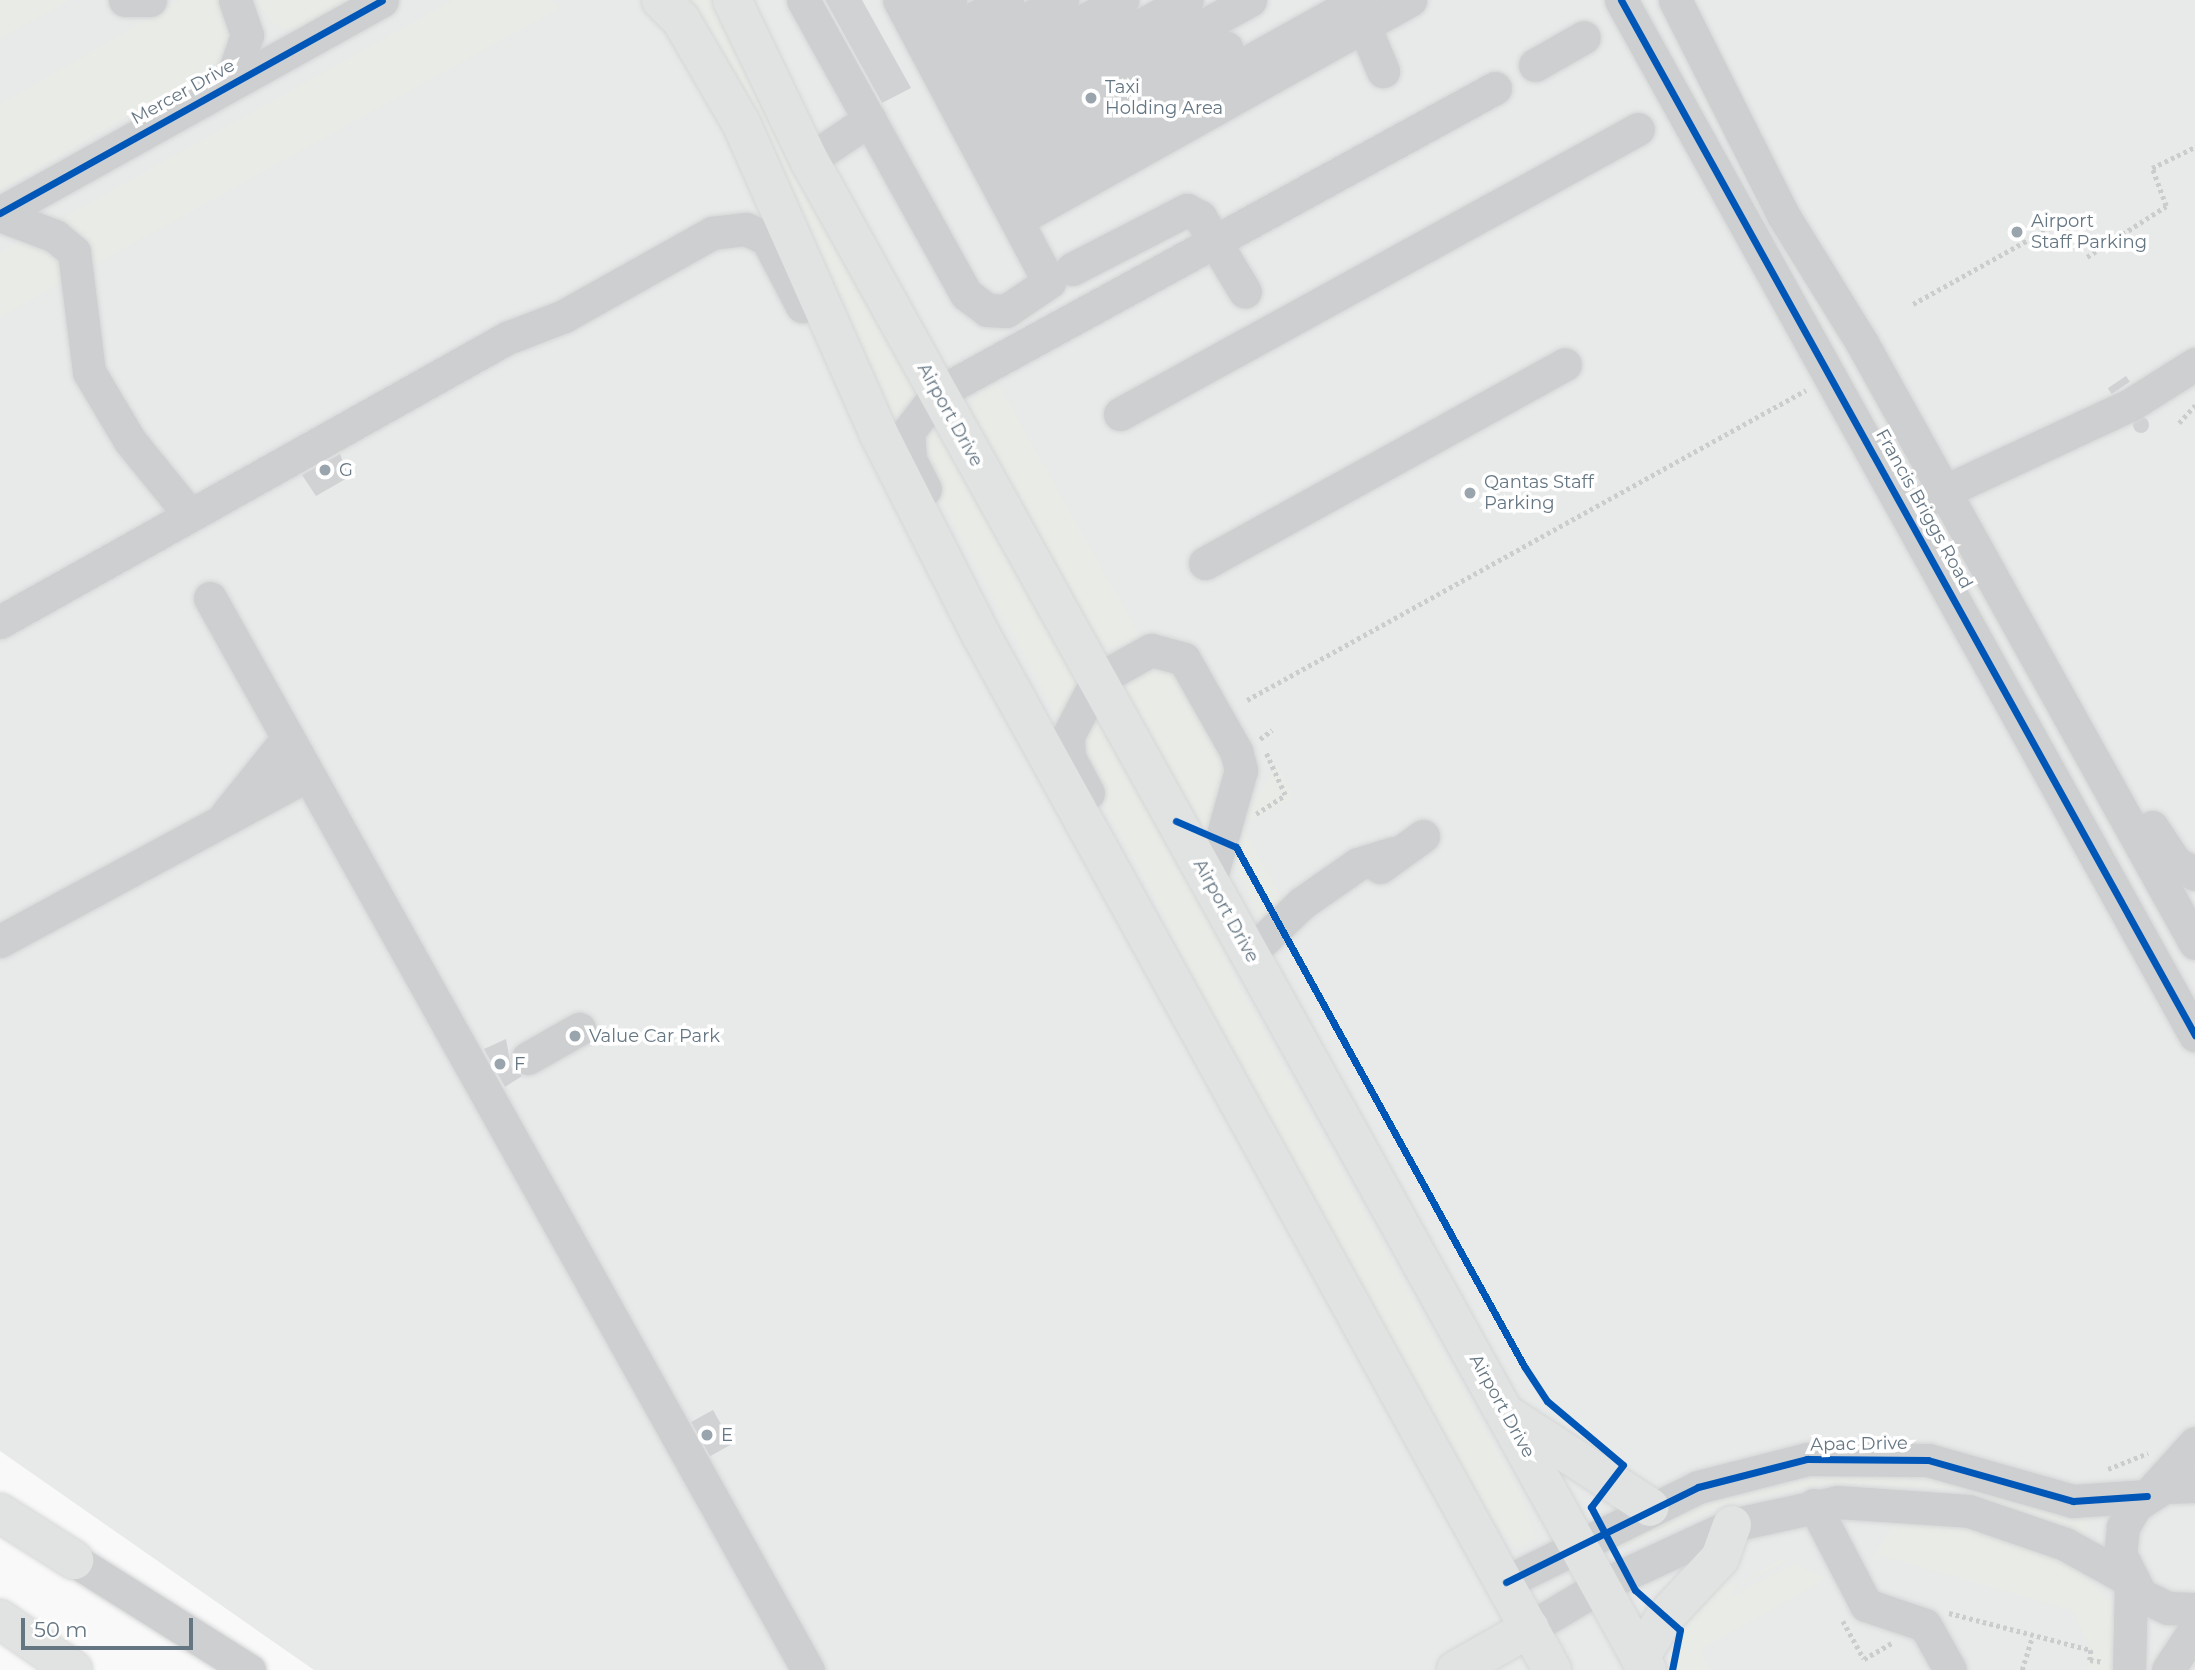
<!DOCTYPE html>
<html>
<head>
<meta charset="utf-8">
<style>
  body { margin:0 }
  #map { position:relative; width:2195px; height:1670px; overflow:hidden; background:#f9f9f9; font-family:Montserrat,sans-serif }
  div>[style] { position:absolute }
  .built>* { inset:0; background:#e8e9e9 }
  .green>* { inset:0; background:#e8ebe6 }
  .building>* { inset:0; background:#d0d2d3; transform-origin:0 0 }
  .round { border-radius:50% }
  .path>* { height:4.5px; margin-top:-2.25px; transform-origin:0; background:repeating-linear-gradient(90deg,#cbcccd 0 3.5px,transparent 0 7px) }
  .roads { filter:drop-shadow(0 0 2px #d5d6d7) drop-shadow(0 0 2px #d5d6d7) }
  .minor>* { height:33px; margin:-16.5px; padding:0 16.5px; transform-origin:16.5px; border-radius:16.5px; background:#cecfd0 }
  .major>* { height:38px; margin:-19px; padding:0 19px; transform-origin:19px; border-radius:19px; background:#e1e2e2 }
  .highway>* { height:38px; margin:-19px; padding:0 19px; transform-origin:19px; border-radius:19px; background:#e1e2e2 }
  .cycleway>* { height:7px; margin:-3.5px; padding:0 3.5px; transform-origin:3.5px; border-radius:3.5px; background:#0057b8 }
  .dots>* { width:19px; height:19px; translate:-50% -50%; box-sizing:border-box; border:4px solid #fff; border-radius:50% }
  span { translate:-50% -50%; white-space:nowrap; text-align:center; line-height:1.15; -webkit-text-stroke:7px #fff; paint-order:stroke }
  .poi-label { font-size:18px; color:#657683 }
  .left { translate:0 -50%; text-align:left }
  .street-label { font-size:18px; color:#657683 }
  .scale { position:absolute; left:21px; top:1618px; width:172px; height:32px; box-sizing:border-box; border:4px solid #657683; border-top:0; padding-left:9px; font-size:21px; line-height:24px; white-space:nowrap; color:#657683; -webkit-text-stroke:5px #fff; paint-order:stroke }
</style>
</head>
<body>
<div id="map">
  <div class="built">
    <div style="clip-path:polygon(0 0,2195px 0,2195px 1670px,314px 1670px,0 1451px)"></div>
  </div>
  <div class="green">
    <div style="clip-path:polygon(0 0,70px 0,0 39px)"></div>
    <div style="clip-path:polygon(181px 0,226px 0,236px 17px,222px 61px,0 190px,0 104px)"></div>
    <div style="clip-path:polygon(256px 0,358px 0,293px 30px,274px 25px)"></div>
    <div style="clip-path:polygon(453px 0,551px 0,560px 8px,0 317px,0 253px)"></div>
    <div style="clip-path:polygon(682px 0,715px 0,920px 389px,897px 422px)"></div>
    <div style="clip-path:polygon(997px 382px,1138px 632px,1133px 643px,1109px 647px,1093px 640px,970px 419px,975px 396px)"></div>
    <div style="clip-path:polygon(928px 425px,942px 426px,1078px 684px,1058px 717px,923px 467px,918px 445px)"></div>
    <div style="clip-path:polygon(1169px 666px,1229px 766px,1212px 831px,1190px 820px,1126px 698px,1127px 684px,1142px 667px)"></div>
    <div style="clip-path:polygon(1102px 715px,1199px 893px,1238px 984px,1520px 1493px,1536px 1538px,1518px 1548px,1489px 1517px,1188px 976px,1165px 916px,1081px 764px,1082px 722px)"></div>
    <div style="clip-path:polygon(1277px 765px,1294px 797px,1251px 821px,1245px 817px)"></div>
    <div style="clip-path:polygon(1245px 831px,1285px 905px,1263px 924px,1236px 869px,1235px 852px)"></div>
    <div style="clip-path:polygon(1835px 1472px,1922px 1475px,2090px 1521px,2084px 1536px,1958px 1489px,1827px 1483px,1729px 1503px,1620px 1549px,1615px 1542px,1677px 1510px)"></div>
    <div style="clip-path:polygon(1895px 1522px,1993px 1533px,2072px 1564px,2111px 1602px,2121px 1670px,2087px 1670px,2090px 1647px,2072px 1610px,1882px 1556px,1870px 1562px)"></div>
    <div style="clip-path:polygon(1780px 1559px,1786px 1561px,1736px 1587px,1729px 1598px,1794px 1564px,1827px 1578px,1700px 1650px,1711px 1670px,1676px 1670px,1676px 1641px,1686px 1626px,1676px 1619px,1707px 1583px,1739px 1584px)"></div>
  </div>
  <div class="building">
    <div style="clip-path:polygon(825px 0,862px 0,911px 88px,882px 103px)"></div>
    <div style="left:2126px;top:376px;width:7px;height:22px;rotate:56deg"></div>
    <div class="round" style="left:2133px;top:417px;width:16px;height:16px"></div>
    <div style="clip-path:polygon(340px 454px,349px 477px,316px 496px,302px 475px)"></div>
    <div style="clip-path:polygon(506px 1039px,511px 1067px,522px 1076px,505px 1087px,484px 1049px)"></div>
    <div style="left:713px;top:1410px;width:39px;height:25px;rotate:61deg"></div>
  </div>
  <div class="path">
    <div style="left:2087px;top:257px;width:94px;rotate:-32.8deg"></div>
    <div style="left:2166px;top:206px;width:40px;rotate:-110.2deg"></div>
    <div style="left:2152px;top:168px;width:48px;rotate:-26deg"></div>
    <div style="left:1913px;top:304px;width:175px;rotate:-29.1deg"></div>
    <div style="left:2179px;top:423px;width:24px;rotate:-48deg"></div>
    <div style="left:1247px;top:700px;width:639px;rotate:-29.01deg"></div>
    <div style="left:1260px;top:739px;width:15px;rotate:-37deg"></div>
    <div style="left:1256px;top:814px;width:35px;rotate:-33deg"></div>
    <div style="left:1285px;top:795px;width:46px;rotate:-114.3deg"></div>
    <div style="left:2108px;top:1469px;width:43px;rotate:-21.8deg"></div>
    <div style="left:1949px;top:1613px;width:147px;rotate:14.6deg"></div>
    <div style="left:2091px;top:1650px;width:10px;rotate:96deg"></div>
    <div style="left:2090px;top:1660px;width:14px;rotate:8deg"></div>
    <div style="left:1843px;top:1621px;width:43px;rotate:61.1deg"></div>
    <div style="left:1864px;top:1659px;width:32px;rotate:-30deg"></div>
    <div style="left:2022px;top:1670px;width:34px;rotate:-73deg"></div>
  </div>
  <div class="roads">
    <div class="minor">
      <div style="left:125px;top:0;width:25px"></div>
      <div style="left:803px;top:0;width:336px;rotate:61deg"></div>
      <div style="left:966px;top:294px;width:26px;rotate:37deg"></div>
      <div style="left:987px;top:310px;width:19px;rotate:3deg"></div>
      <div style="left:1006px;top:311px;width:52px;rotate:-34deg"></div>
      <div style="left:1049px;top:282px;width:319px;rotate:-118deg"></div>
      <div style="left:1621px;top:0;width:1184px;rotate:60.99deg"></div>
      <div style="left:1675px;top:0;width:241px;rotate:63.3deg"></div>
      <div style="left:1783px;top:215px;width:150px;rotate:58.3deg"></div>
      <div style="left:1862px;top:343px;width:686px;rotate:60.97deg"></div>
      <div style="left:911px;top:22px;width:45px;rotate:-29.4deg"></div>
      <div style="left:1364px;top:26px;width:49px;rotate:67.1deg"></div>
      <div style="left:924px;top:46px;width:95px;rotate:-29deg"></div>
      <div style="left:1535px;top:65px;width:56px;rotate:-29.7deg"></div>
      <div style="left:937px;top:69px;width:143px;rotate:-28.9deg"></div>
      <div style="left:230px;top:84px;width:52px;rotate:-70.9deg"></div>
      <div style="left:247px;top:35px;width:37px;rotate:-109deg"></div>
      <div style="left:950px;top:93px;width:196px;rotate:-28.4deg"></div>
      <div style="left:966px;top:122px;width:252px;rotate:-28.9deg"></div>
      <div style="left:981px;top:148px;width:307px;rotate:-28.8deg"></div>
      <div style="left:809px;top:160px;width:73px;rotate:-33.9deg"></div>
      <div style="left:995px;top:175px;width:264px;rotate:-28.8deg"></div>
      <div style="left:1007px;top:196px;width:403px;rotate:-29.1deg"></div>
      <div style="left:0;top:213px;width:437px;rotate:-29.1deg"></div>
      <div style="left:0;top:215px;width:59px;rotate:20.9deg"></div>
      <div style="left:55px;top:236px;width:25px;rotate:40deg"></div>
      <div style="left:74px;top:252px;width:121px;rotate:82.9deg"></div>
      <div style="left:89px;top:372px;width:80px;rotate:59.3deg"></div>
      <div style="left:130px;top:441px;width:95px;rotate:51deg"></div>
      <div style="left:1020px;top:218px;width:447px;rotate:-29.2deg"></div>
      <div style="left:1072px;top:269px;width:129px;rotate:-27.2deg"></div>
      <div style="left:1187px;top:210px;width:15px;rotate:28deg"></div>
      <div style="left:1200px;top:217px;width:87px;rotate:59deg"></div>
      <div style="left:1120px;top:414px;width:591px;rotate:-28.82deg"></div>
      <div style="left:925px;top:489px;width:34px;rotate:-117deg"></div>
      <div style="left:910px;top:459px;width:27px;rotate:-94deg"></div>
      <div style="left:908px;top:432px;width:49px;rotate:-52.4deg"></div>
      <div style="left:938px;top:393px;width:635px;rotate:-28.7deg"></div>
      <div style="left:1926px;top:500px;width:225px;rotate:-25deg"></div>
      <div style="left:2130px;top:405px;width:77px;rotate:-32.2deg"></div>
      <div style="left:1205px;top:563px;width:411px;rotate:-28.9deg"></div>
      <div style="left:210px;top:598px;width:1228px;rotate:60.85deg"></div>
      <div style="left:0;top:622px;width:581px;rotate:-29.26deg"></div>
      <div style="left:507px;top:338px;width:61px;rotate:-21.1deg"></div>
      <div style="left:564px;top:316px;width:170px;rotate:-29.3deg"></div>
      <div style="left:712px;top:233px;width:34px;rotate:-7deg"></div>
      <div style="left:746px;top:229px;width:23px;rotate:25deg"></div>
      <div style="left:767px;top:239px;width:76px;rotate:62.4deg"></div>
      <div style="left:1088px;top:793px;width:40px;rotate:-118deg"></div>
      <div style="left:1069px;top:758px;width:22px;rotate:-93deg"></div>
      <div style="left:1068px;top:736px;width:63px;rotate:-62.6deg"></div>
      <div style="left:1097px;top:680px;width:62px;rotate:-29.1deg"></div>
      <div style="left:1151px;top:650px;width:34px;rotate:15deg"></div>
      <div style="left:1184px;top:659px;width:106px;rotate:60.5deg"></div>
      <div style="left:1236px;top:751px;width:20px;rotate:75deg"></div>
      <div style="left:1241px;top:770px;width:114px;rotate:105.7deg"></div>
      <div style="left:226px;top:815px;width:99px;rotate:-51.2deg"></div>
      <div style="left:2152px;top:827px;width:42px;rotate:56.7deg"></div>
      <div style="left:2175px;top:862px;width:23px;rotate:31deg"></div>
      <div style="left:1380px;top:867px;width:53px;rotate:-35.8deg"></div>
      <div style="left:0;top:941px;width:349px;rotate:-28.4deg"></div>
      <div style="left:1249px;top:954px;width:74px;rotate:-43.9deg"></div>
      <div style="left:1302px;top:903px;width:68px;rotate:-34.9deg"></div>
      <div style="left:1358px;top:864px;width:38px;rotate:-17deg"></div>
      <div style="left:528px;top:1058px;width:59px;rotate:-29.6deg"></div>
      <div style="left:2195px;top:1486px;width:31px;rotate:178deg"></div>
      <div style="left:2164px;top:1487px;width:33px;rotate:147deg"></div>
      <div style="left:2136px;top:1505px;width:26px;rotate:121deg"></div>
      <div style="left:2123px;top:1527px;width:27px;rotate:96deg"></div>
      <div style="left:2120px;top:1554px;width:46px;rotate:62.9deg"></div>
      <div style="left:2141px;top:1595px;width:30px;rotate:26deg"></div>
      <div style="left:2168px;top:1608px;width:27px;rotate:2deg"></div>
      <div style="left:2150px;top:1493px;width:67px;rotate:-48deg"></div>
      <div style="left:1814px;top:1505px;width:113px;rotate:62.5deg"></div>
      <div style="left:1866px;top:1605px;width:62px;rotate:18.7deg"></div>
      <div style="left:1925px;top:1625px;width:51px;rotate:60.9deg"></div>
      <div style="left:74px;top:1560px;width:207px;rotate:32.2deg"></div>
      <div style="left:1506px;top:1582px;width:214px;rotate:-26.3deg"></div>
      <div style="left:1698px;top:1487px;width:113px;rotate:-14.4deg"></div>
      <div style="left:1807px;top:1459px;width:121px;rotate:0.5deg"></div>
      <div style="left:1928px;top:1460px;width:151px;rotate:15.8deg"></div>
      <div style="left:2073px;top:1501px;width:74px;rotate:-3.9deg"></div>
      <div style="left:1530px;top:1628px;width:84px;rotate:-30.8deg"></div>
      <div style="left:1602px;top:1585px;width:143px;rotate:-24.8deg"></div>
      <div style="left:1732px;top:1525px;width:108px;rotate:-12.2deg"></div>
      <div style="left:1838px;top:1502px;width:131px;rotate:3.9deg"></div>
      <div style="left:1969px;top:1511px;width:102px;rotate:19deg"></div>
      <div style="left:2065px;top:1544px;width:72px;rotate:29.1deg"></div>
      <div style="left:2129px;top:1670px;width:87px;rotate:-88.7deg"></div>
      <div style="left:2168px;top:1670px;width:49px;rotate:-56.6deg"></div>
    </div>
    <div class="major">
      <div style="left:661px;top:0;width:28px;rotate:45deg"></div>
      <div style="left:681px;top:20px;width:121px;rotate:59.8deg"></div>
      <div style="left:742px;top:125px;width:338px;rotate:66.1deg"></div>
      <div style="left:879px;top:434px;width:225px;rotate:63.1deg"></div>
      <div style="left:981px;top:635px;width:1182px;rotate:61.11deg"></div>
      <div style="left:732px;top:0;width:178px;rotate:64.3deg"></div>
      <div style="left:809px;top:160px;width:1727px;rotate:60.97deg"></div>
      <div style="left:1506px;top:1414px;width:171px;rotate:32.9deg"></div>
      <div style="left:1640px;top:1658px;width:47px;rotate:-59deg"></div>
      <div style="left:1664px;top:1618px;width:82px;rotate:-47deg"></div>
      <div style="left:1720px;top:1558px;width:35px;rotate:-70deg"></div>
    </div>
    <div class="highway">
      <div style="left:0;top:1513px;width:88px;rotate:32.4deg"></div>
      <div style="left:0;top:1619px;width:89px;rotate:34.9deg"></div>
      <div style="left:1456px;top:1670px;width:85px;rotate:-29.6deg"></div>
    </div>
  </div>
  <div class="cycleway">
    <div style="left:1621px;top:0;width:1184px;rotate:60.99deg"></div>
    <div style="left:0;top:213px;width:437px;rotate:-29.1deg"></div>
    <div style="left:1176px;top:821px;width:65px;rotate:23.4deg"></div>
    <div style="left:1236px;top:847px;width:594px;rotate:60.97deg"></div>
    <div style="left:1524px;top:1366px;width:42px;rotate:56.7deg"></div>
    <div style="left:1547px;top:1401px;width:99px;rotate:40.1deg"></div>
    <div style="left:1623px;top:1465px;width:53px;rotate:127.3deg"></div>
    <div style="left:1591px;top:1507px;width:94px;rotate:62.1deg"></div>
    <div style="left:1635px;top:1590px;width:60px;rotate:41.6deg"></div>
    <div style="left:1680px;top:1630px;width:41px;rotate:101.3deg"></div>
    <div style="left:1506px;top:1582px;width:214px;rotate:-26.3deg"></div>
    <div style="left:1698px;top:1487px;width:113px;rotate:-14.4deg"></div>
    <div style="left:1807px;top:1459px;width:121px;rotate:0.5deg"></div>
    <div style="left:1928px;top:1460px;width:151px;rotate:15.8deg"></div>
    <div style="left:2073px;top:1501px;width:74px;rotate:-3.9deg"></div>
  </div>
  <div class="dots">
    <div style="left:1091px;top:98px;background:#99a4ac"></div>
    <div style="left:2017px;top:232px;background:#99a4ac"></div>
    <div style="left:325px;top:470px;background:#99a4ac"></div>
    <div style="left:1470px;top:493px;background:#99a4ac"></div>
    <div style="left:575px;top:1036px;background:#99a4ac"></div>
    <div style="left:500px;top:1064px;background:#99a4ac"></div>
    <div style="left:707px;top:1435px;background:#99a4ac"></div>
  </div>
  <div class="poi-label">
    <span class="left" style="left:1105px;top:98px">Taxi<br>Holding Area</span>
    <span class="left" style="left:2031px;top:232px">Airport<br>Staff Parking</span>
    <span class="left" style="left:339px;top:470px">G</span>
    <span class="left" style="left:1484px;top:493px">Qantas Staff<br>Parking</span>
    <span class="left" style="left:589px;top:1036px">Value Car Park</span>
    <span class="left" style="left:514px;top:1064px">F</span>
    <span class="left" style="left:721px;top:1435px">E</span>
  </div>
  <div class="street-label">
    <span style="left:183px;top:92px;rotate:-29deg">Mercer Drive</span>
    <span style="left:950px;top:415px;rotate:61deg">Airport Drive</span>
    <span style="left:1924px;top:509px;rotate:61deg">Francis Briggs Road</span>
    <span style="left:1226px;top:911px;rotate:61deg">Airport Drive</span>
    <span style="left:1502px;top:1406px;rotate:61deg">Airport Drive</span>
    <span style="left:1859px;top:1444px;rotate:-1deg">Apac Drive</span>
  </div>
  <div class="scale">50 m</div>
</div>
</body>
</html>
